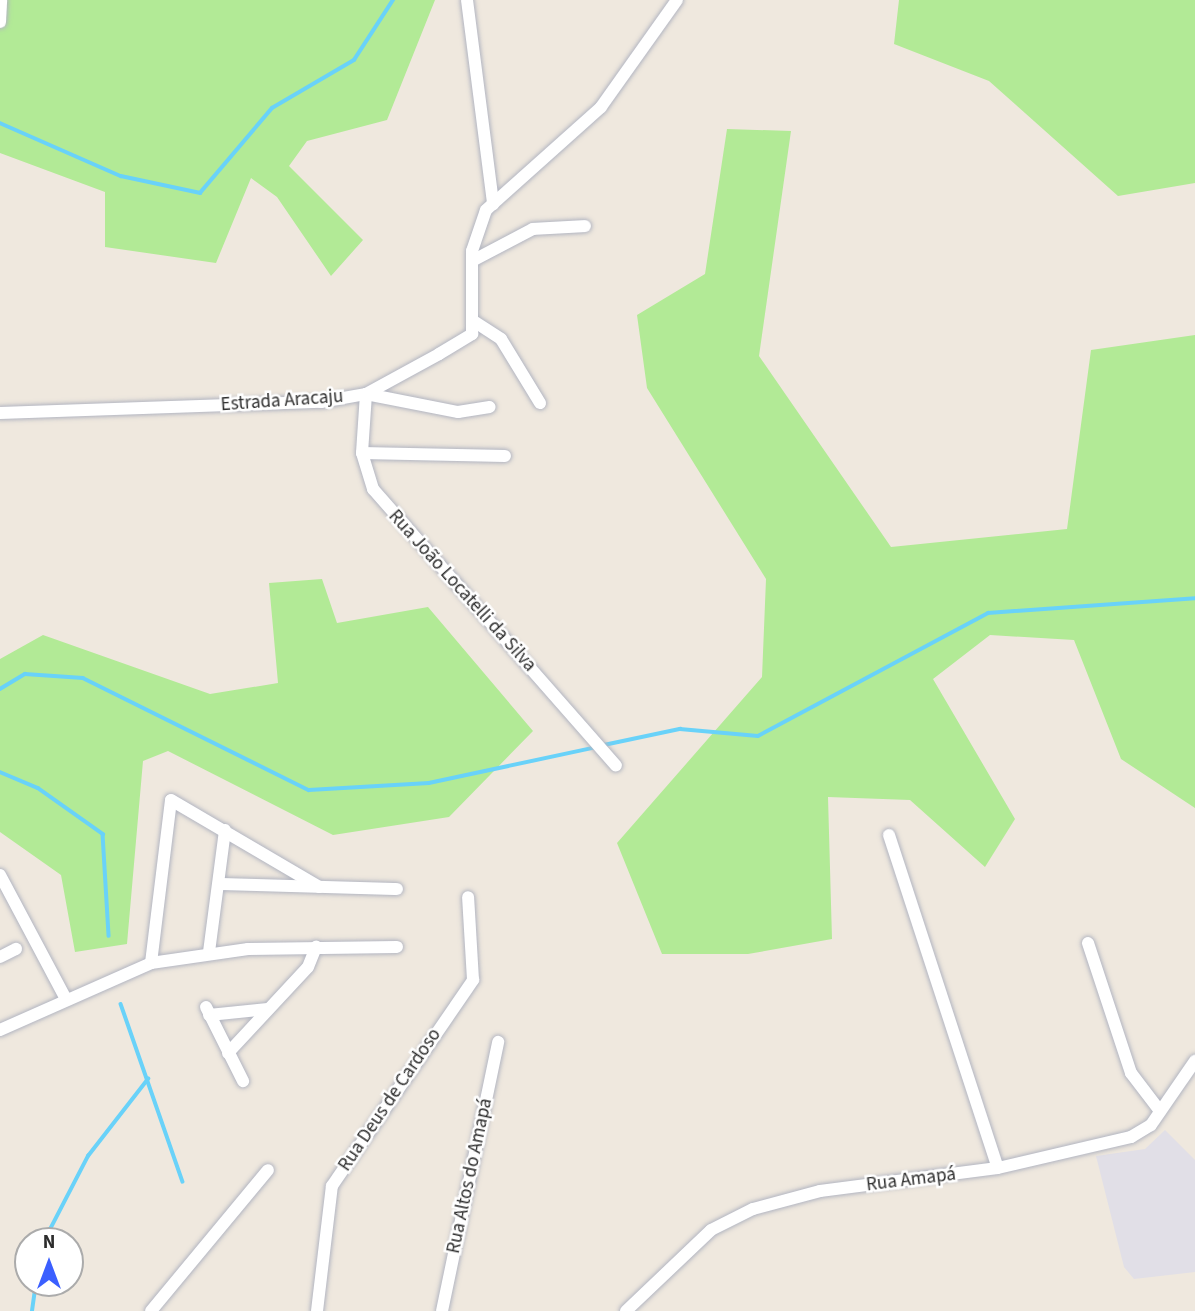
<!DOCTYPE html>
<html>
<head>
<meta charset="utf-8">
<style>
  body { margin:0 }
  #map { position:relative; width:1195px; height:1311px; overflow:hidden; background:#efe8de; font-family:"Source Sans 3",sans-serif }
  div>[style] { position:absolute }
  .industrial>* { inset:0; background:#e1dfe7 }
  .green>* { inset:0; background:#b2ea96 }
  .stream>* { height:3.5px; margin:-1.75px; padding:0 1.75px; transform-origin:1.75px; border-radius:1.75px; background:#69d2f9 }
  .roads { filter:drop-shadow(0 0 2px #b2b5c1) drop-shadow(0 0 2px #b2b5c1) }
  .street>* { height:12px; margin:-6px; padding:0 6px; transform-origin:6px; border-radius:6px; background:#fff }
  span { translate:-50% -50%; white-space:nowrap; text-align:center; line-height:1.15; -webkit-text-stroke:5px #fff; paint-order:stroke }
  .street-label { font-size:19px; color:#2d2d2d }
  .north { position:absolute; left:14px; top:1227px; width:70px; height:70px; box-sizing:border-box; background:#fff; border:2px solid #ababab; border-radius:50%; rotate:0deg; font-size:19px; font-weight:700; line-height:28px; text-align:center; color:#2d2d2d }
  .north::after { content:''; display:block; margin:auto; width:24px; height:32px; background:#3b5fff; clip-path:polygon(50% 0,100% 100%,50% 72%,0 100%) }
</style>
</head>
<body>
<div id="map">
  <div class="industrial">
    <div style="clip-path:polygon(1165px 1130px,1195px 1160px,1195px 1272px,1134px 1279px,1124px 1267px,1096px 1156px,1145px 1149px)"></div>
  </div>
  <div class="green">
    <div style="clip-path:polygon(0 0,435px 0,387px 120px,307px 141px,289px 166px,363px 240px,331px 276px,277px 197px,251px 178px,216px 263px,105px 247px,105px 192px,0 153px)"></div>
    <div style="clip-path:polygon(899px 0,1195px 0,1195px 183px,1118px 196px,989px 81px,894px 44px)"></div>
    <div style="clip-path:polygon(727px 129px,791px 131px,759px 356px,891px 547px,1067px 529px,1091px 350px,1195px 335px,1195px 808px,1121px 759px,1074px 640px,990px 635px,933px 679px,1015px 819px,985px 867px,910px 800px,828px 797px,832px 939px,748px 954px,662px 954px,617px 843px,762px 677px,766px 579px,647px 388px,637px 315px,705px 274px)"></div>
    <div style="clip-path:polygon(322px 579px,337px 623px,428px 607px,533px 731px,449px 817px,333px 835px,168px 751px,143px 761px,127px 944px,75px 952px,61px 875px,0 832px,0 659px,43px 635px,210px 694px,278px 683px,269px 583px)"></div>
  </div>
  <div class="stream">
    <div style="left:0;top:123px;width:132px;rotate:23.7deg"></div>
    <div style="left:121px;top:176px;width:81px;rotate:12.1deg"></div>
    <div style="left:200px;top:193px;width:111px;rotate:-49.7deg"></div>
    <div style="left:272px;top:108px;width:95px;rotate:-30.3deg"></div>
    <div style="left:354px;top:60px;width:72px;rotate:-57deg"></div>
    <div style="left:0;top:689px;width:29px;rotate:-31deg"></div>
    <div style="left:25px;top:674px;width:58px;rotate:3.9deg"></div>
    <div style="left:83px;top:678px;width:252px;rotate:26.4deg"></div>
    <div style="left:309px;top:790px;width:120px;rotate:-3.3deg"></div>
    <div style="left:429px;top:783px;width:172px;rotate:-12.1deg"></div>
    <div style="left:604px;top:745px;width:78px;rotate:-11.9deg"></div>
    <div style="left:680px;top:729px;width:78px;rotate:5.1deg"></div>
    <div style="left:758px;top:736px;width:261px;rotate:-28.1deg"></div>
    <div style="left:988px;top:613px;width:208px;rotate:-4.1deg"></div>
    <div style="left:0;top:772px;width:41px;rotate:22.8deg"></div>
    <div style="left:38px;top:788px;width:80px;rotate:35.3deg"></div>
    <div style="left:103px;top:834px;width:102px;rotate:86.6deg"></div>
    <div style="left:121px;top:1004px;width:188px;rotate:70.8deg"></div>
    <div style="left:44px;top:1241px;width:96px;rotate:-62.6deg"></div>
    <div style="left:88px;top:1156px;width:98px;rotate:-52.1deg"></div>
    <div style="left:32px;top:1311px;width:28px;rotate:-82deg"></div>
  </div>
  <div class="roads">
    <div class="street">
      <div style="left:467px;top:0;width:206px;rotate:82.7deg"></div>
      <div style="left:0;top:22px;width:22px;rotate:-87deg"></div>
      <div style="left:472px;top:261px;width:69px;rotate:-27.7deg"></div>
      <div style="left:533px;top:229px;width:52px;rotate:-3.3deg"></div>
      <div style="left:475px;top:322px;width:31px;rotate:33deg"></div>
      <div style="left:501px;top:339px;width:75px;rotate:58.6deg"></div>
      <div style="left:366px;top:394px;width:59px;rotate:93.9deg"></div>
      <div style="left:362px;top:453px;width:38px;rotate:73deg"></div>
      <div style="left:373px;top:489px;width:368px;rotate:48.7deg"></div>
      <div style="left:366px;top:394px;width:94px;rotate:11.1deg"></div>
      <div style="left:458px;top:412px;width:32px;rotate:-9deg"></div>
      <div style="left:0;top:413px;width:321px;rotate:-2deg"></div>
      <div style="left:321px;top:402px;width:46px;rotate:-10.1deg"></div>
      <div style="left:366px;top:394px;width:83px;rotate:-28.7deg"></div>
      <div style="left:439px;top:354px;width:39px;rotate:-31deg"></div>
      <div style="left:472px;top:334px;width:83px;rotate:-90deg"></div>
      <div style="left:472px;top:251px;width:43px;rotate:-71.1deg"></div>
      <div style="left:486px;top:210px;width:154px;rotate:-41.8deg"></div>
      <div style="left:601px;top:107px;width:131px;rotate:-54.6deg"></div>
      <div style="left:362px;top:453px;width:143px;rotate:1.2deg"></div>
      <div style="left:889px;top:835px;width:350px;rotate:71.9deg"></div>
      <div style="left:0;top:875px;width:140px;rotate:62deg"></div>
      <div style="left:219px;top:884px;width:178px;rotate:1.6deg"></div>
      <div style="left:1088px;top:943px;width:137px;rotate:71.7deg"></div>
      <div style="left:1131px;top:1073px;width:48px;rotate:52.7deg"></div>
      <div style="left:209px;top:952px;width:123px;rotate:-82.5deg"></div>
      <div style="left:0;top:957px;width:18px;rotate:-27deg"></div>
      <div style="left:151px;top:963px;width:164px;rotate:-83deg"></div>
      <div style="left:171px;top:800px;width:172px;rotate:30.4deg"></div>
      <div style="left:206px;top:1007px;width:83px;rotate:63.4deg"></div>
      <div style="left:209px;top:1015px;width:59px;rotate:-5.8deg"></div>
      <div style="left:0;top:1030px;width:165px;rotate:-23.9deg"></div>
      <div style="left:151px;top:963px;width:98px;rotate:-8.2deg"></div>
      <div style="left:248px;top:949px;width:149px;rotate:-0.8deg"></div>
      <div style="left:228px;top:1053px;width:117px;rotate:-47.1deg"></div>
      <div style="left:308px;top:967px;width:22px;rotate:-68deg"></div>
      <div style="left:151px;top:1311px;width:183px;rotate:-50.3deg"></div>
      <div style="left:317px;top:1311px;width:126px;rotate:-83.2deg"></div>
      <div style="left:332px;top:1186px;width:250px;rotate:-55.6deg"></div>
      <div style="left:473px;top:980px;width:83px;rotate:-93.4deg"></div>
      <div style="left:442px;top:1311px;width:275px;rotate:-78.2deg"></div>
      <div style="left:626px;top:1311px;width:117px;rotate:-43.6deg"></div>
      <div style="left:711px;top:1230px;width:47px;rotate:-26.6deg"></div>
      <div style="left:753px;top:1209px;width:69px;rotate:-15deg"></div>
      <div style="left:820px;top:1191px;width:179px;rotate:-7.4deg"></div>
      <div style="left:998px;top:1168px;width:137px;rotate:-13.1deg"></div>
      <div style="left:1131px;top:1137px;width:23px;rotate:-31deg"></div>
      <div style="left:1151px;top:1125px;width:78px;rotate:-55.5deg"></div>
    </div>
  </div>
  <div class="street-label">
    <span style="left:282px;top:401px;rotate:-4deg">Estrada Aracaju</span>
    <span style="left:462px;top:591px;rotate:48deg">Rua João Locatelli da Silva</span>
    <span style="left:390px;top:1100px;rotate:-56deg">Rua Deus de Cardoso</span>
    <span style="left:470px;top:1176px;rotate:-78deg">Rua Altos do Amapá</span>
    <span style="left:911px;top:1180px;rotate:-7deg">Rua Amapá</span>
  </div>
  <div class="north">N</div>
</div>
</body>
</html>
